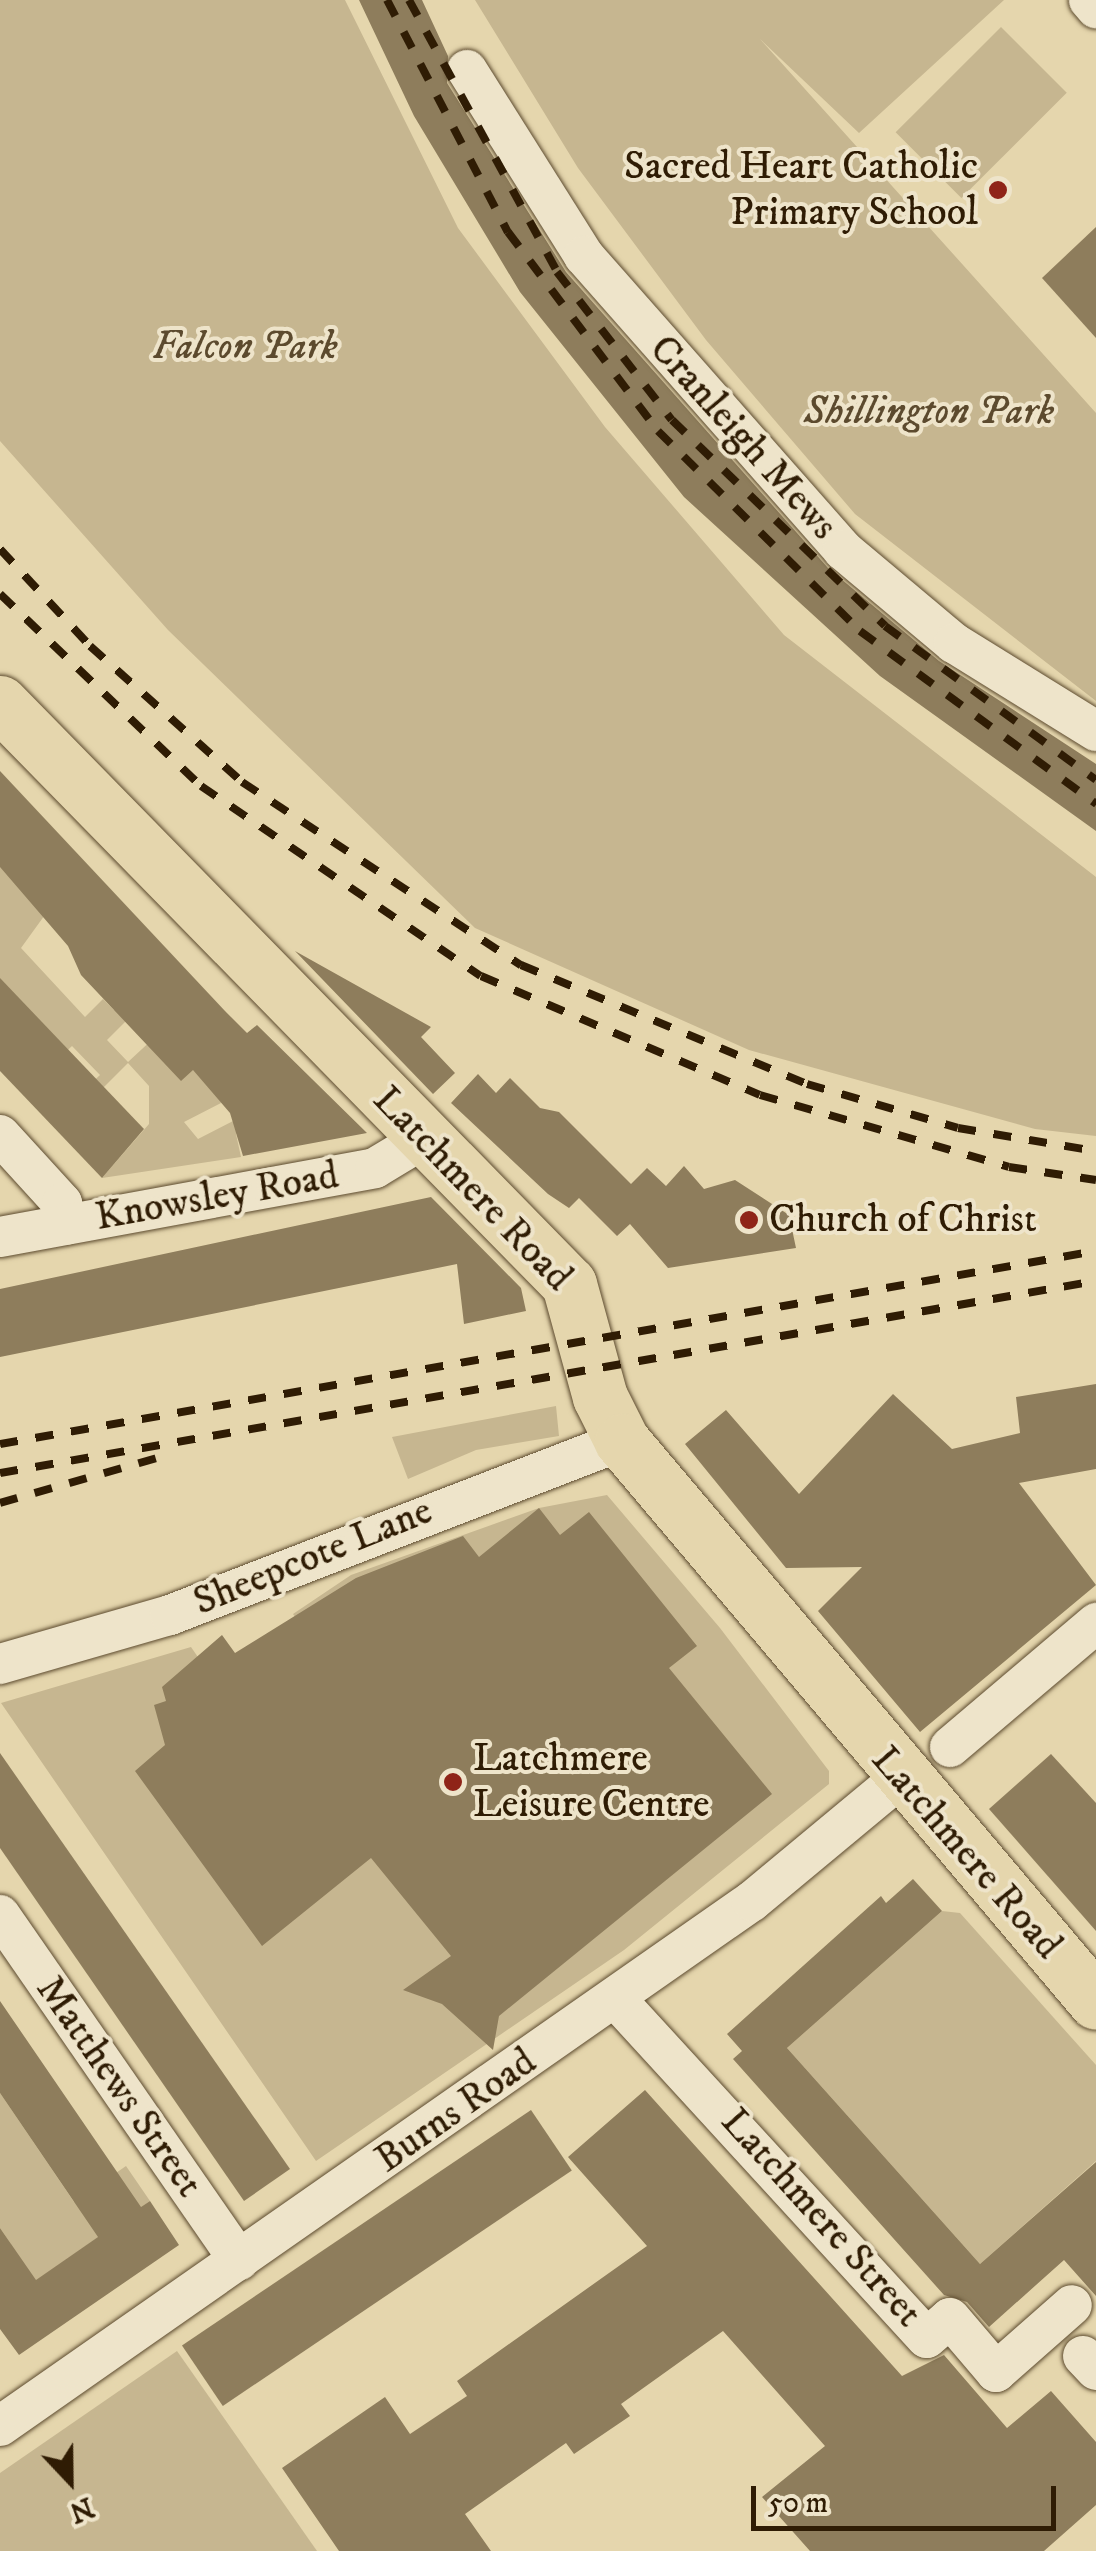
<!DOCTYPE html>
<html>
<head>
<meta charset="utf-8">
<style>
  body { margin:0 }
  #map { position:relative; width:1096px; height:2551px; overflow:hidden; background:#e5d6ad; font-family:"IM FELL DW Pica",serif }
  div>[style] { position:absolute }
  .green>* { inset:0; background:#c6b690; transform-origin:0 0 }
  .building>* { inset:0; background:#8e7d5c; transform-origin:0 0 }
  .roads { filter:drop-shadow(0 0 2px #5c4a2e) drop-shadow(0 0 2px #5c4a2e) }
  .street>* { height:40px; margin:-20px; padding:0 20px; transform-origin:20px; border-radius:20px; background:#eee4ca }
  .highway>* { height:55px; margin:-27.5px; padding:0 27.5px; transform-origin:27.5px; border-radius:27.5px; background:#e5d6ad }
  .rail>* { height:8px; margin-top:-4px; transform-origin:0; background:repeating-linear-gradient(90deg,#2f1c04 0 18px,transparent 0 36px) }
  .dots>* { width:28px; height:28px; translate:-50% -50%; box-sizing:border-box; border:5px solid #eee4ca; border-radius:50% }
  span { translate:-50% -50%; white-space:nowrap; text-align:center; line-height:1.15; -webkit-text-stroke:8px #eee4ca; paint-order:stroke }
  .poi-label { font-size:40px; color:#2f1c04 }
  .right { translate:-100% -50%; text-align:right }
  .left { translate:0 -50%; text-align:left }
  .park-label { font-size:40px; color:#5c4a2e; font-style:italic }
  .street-label { font-size:40px; color:#2f1c04 }
  .north { position:absolute; left:20px; top:2431px; width:100px; height:100px; -webkit-text-stroke:8px #eee4ca; paint-order:stroke; rotate:158deg; font-size:28px; font-weight:700; line-height:40px; text-align:center; color:#2f1c04 }
  .north::after { content:''; display:block; margin:auto; width:35px; height:45px; background:#2f1c04; clip-path:polygon(50% 0,100% 100%,50% 72%,0 100%) }
  .scale { position:absolute; left:751px; top:2486px; width:305px; height:45px; box-sizing:border-box; border:5px solid #2f1c04; border-top:0; padding-left:12px; font-size:30px; line-height:35px; white-space:nowrap; color:#2f1c04; -webkit-text-stroke:8px #eee4ca; paint-order:stroke }
</style>
</head>
<body>
<div id="map">
  <div class="green">
    <div style="clip-path:polygon(0 0,345px 0,458px 228px,605px 427px,784px 635px,1096px 877px,1096px 1136px,1035px 1129px,749px 1050px,475px 928px,168px 630px,0 441px)"></div>
    <div style="clip-path:polygon(475px 0,1004px 0,859px 133px,760px 39px,1096px 413px,1096px 701px,855px 514px,706px 340px,578px 168px)"></div>
    <div style="left:1001px;top:27px;width:93px;height:149px;rotate:45deg"></div>
    <div style="clip-path:polygon(0 865px,47px 912px,21px 948px,85px 1017px,103px 999px,114px 1010px,137px 1010px,107px 1040px,128px 1062px,156px 1036px,207px 1055px,221px 1103px,184px 1122px,198px 1139px,268px 1103px,236px 1134px,241px 1157px,102px 1178px,149px 1124px,149px 1086px,128px 1063px,89px 1102px,81px 1093px,100px 1075px,72px 1046px,54px 1063px,0 980px)"></div>
    <div style="clip-path:polygon(556px 1406px,559px 1436px,476px 1450px,408px 1479px,392px 1437px)"></div>
    <div style="clip-path:polygon(607px 1495px,720px 1628px,829px 1771px,829px 1784px,624px 1950px,316px 2161px,1px 1703px,191px 1647px,235px 1711px,324px 1659px,293px 1614px,351px 1575px,539px 1508px)"></div>
    <div style="clip-path:polygon(942px 1911px,960px 1913px,1096px 2065px,1096px 2161px,980px 2264px,787px 2048px)"></div>
    <div style="clip-path:polygon(0 2093px,74px 2202px,126px 2166px,150px 2201px,0 2306px,0 2253px,11px 2244px,0 2228px)"></div>
    <div style="clip-path:polygon(177px 2351px,317px 2551px,0 2551px,0 2473px)"></div>
  </div>
  <div class="building">
    <div style="clip-path:polygon(359px 0,422px 0,448px 56px,447px 83px,566px 272px,828px 568px,939px 661px,1096px 764px,1096px 831px,880px 676px,684px 497px,520px 292px,414px 116px)"></div>
    <div style="clip-path:polygon(1096px 227px,1096px 338px,1042px 278px)"></div>
    <div style="clip-path:polygon(0 771px,225px 1011px,247px 1033px,257px 1025px,367px 1133px,243px 1156px,230px 1113px,193px 1070px,181px 1081px,81px 975px,68px 946px,0 867px)"></div>
    <div style="clip-path:polygon(295px 951px,431px 1027px,421px 1037px,455px 1073px,433px 1094px)"></div>
    <div style="clip-path:polygon(0 978px,144px 1129px,102px 1178px,0 1071px)"></div>
    <div style="clip-path:polygon(478px 1074px,496px 1093px,510px 1078px,540px 1108px,559px 1112px,631px 1184px,647px 1168px,666px 1186px,684px 1166px,704px 1189px,735px 1180px,789px 1215px,796px 1248px,668px 1268px,630px 1224px,617px 1236px,579px 1198px,569px 1208px,548px 1194px,451px 1103px)"></div>
    <div style="clip-path:polygon(431px 1197px,521px 1288px,526px 1311px,464px 1324px,457px 1264px,0 1357px,0 1289px)"></div>
    <div style="clip-path:polygon(1096px 1384px,1096px 1469px,1019px 1483px,1096px 1585px,920px 1732px,818px 1611px,862px 1567px,786px 1568px,685px 1444px,726px 1410px,799px 1494px,893px 1394px,952px 1449px,1020px 1433px,1016px 1397px)"></div>
    <div style="clip-path:polygon(539px 1508px,560px 1535px,589px 1512px,697px 1646px,669px 1668px,772px 1794px,499px 2016px,493px 2050px,442px 2004px,403px 1990px,451px 1956px,371px 1858px,262px 1946px,135px 1771px,165px 1745px,154px 1705px,166px 1701px,162px 1687px,222px 1635px,235px 1653px,356px 1578px,463px 1536px,479px 1557px)"></div>
    <div style="clip-path:polygon(0 1753px,290px 2169px,244px 2201px,0 1848px)"></div>
    <div style="clip-path:polygon(1051px 1754px,1096px 1803px,1096px 1931px,989px 1809px)"></div>
    <div style="clip-path:polygon(913px 1879px,942px 1911px,787px 2048px,980px 2264px,1096px 2162px,1096px 2296px,1064px 2260px,989px 2327px,967px 2302px,944px 2295px,733px 2059px,742px 2051px,727px 2034px,881px 1896px,886px 1903px)"></div>
    <div style="clip-path:polygon(0 2001px,141px 2207px,150px 2201px,179px 2245px,19px 2355px,0 2329px,0 2228px,36px 2280px,98px 2237px,0 2093px)"></div>
    <div style="clip-path:polygon(645px 2090px,902px 2376px,944px 2355px,1007px 2428px,1051px 2391px,1096px 2442px,1096px 2505px,1044px 2551px,810px 2551px,762px 2497px,825px 2446px,723px 2331px,621px 2404px,630px 2416px,574px 2454px,566px 2443px,465px 2514px,491px 2551px,339px 2551px,282px 2468px,385px 2397px,410px 2434px,467px 2396px,457px 2381px,647px 2246px,568px 2157px)"></div>
    <div style="left:531px;top:2110px;width:73px;height:421px;rotate:56deg"></div>
  </div>
  <div class="roads">
    <div class="street">
      <div style="left:1089px;top:0;width:11px;rotate:49deg"></div>
      <div style="left:467px;top:70px;width:220px;rotate:57.8deg"></div>
      <div style="left:584px;top:256px;width:392px;rotate:48.6deg"></div>
      <div style="left:843px;top:550px;width:145px;rotate:40deg"></div>
      <div style="left:954px;top:643px;width:167px;rotate:31.8deg"></div>
      <div style="left:0;top:1135px;width:92px;rotate:47.6deg"></div>
      <div style="left:62px;top:1203px;width:22px;rotate:77deg"></div>
      <div style="left:0;top:1237px;width:381px;rotate:-10.4deg"></div>
      <div style="left:375px;top:1168px;width:58px;rotate:-31deg"></div>
      <div style="left:0;top:1664px;width:177px;rotate:-16.1deg"></div>
      <div style="left:170px;top:1615px;width:484px;rotate:-21.1deg"></div>
      <div style="left:950px;top:1747px;width:192px;rotate:-40.3deg"></div>
      <div style="left:0;top:1915px;width:420px;rotate:55.3deg"></div>
      <div style="left:615px;top:1998px;width:461px;rotate:47.5deg"></div>
      <div style="left:927px;top:2338px;width:30px;rotate:-41deg"></div>
      <div style="left:950px;top:2318px;width:71px;rotate:49.6deg"></div>
      <div style="left:996px;top:2372px;width:101px;rotate:-41.4deg"></div>
      <div style="left:1083px;top:2356px;width:19px;rotate:47deg"></div>
      <div style="left:0;top:2426px;width:917px;rotate:-34.92deg"></div>
      <div style="left:752px;top:1901px;width:192px;rotate:-39.7deg"></div>
    </div>
    <div class="highway">
      <div style="left:0;top:703px;width:813px;rotate:45.6deg"></div>
      <div style="left:569px;top:1284px;width:117px;rotate:74.7deg"></div>
      <div style="left:600px;top:1397px;width:49px;rotate:63.4deg"></div>
      <div style="left:622px;top:1441px;width:734px;rotate:49.8deg"></div>
    </div>
  </div>
  <div class="rail">
    <div style="left:387px;top:0;width:262px;rotate:62.5deg"></div>
    <div style="left:508px;top:232px;width:249px;rotate:53deg"></div>
    <div style="left:658px;top:431px;width:284px;rotate:44.7deg"></div>
    <div style="left:860px;top:631px;width:293px;rotate:36.2deg"></div>
    <div style="left:409px;top:0;width:310px;rotate:61.4deg"></div>
    <div style="left:557px;top:272px;width:187px;rotate:52.2deg"></div>
    <div style="left:672px;top:420px;width:296px;rotate:44deg"></div>
    <div style="left:885px;top:626px;width:261px;rotate:36.1deg"></div>
    <div style="left:0;top:549px;width:132px;rotate:47.1deg"></div>
    <div style="left:90px;top:646px;width:204px;rotate:41.8deg"></div>
    <div style="left:242px;top:782px;width:334px;rotate:33.3deg"></div>
    <div style="left:521px;top:965px;width:310px;rotate:22.6deg"></div>
    <div style="left:807px;top:1084px;width:157px;rotate:16.2deg"></div>
    <div style="left:958px;top:1128px;width:140px;rotate:9.5deg"></div>
    <div style="left:0;top:594px;width:278px;rotate:43.7deg"></div>
    <div style="left:201px;top:786px;width:338px;rotate:34.2deg"></div>
    <div style="left:481px;top:976px;width:303px;rotate:23.1deg"></div>
    <div style="left:760px;top:1095px;width:259px;rotate:16.1deg"></div>
    <div style="left:1009px;top:1167px;width:88px;rotate:8.5deg"></div>
    <div style="left:0;top:1444px;width:1113px;rotate:-9.99deg"></div>
    <div style="left:0;top:1473px;width:1113px;rotate:-9.94deg"></div>
    <div style="left:0;top:1503px;width:166px;rotate:-16deg"></div>
  </div>
  <div class="dots">
    <div style="left:998px;top:190px;background:#8f2418"></div>
    <div style="left:749px;top:1220px;background:#8f2418"></div>
    <div style="left:453px;top:1782px;background:#8f2418"></div>
  </div>
  <div class="poi-label">
    <span class="right" style="left:978px;top:190px">Sacred Heart Catholic<br>Primary School</span>
    <span class="left" style="left:769px;top:1220px">Church of Christ</span>
    <span class="left" style="left:473px;top:1782px">Latchmere<br>Leisure Centre</span>
  </div>
  <div class="park-label">
    <span style="left:245px;top:347px">Falcon Park</span>
    <span style="left:929px;top:412px">Shillington Park</span>
  </div>
  <div class="street-label">
    <span style="left:743px;top:438px;rotate:48deg">Cranleigh Mews</span>
    <span style="left:472px;top:1189px;rotate:46deg">Latchmere Road</span>
    <span style="left:217px;top:1197px;rotate:-10deg">Knowsley Road</span>
    <span style="left:313px;top:1557px;rotate:-22deg">Sheepcote Lane</span>
    <span style="left:966px;top:1853px;rotate:49deg">Latchmere Road</span>
    <span style="left:119px;top:2087px;rotate:55deg">Matthews Street</span>
    <span style="left:456px;top:2111px;rotate:-35deg">Burns Road</span>
    <span style="left:821px;top:2218px;rotate:48deg">Latchmere Street</span>
  </div>
  <div class="north">N</div>
  <div class="scale">50 m</div>
</div>
</body>
</html>
